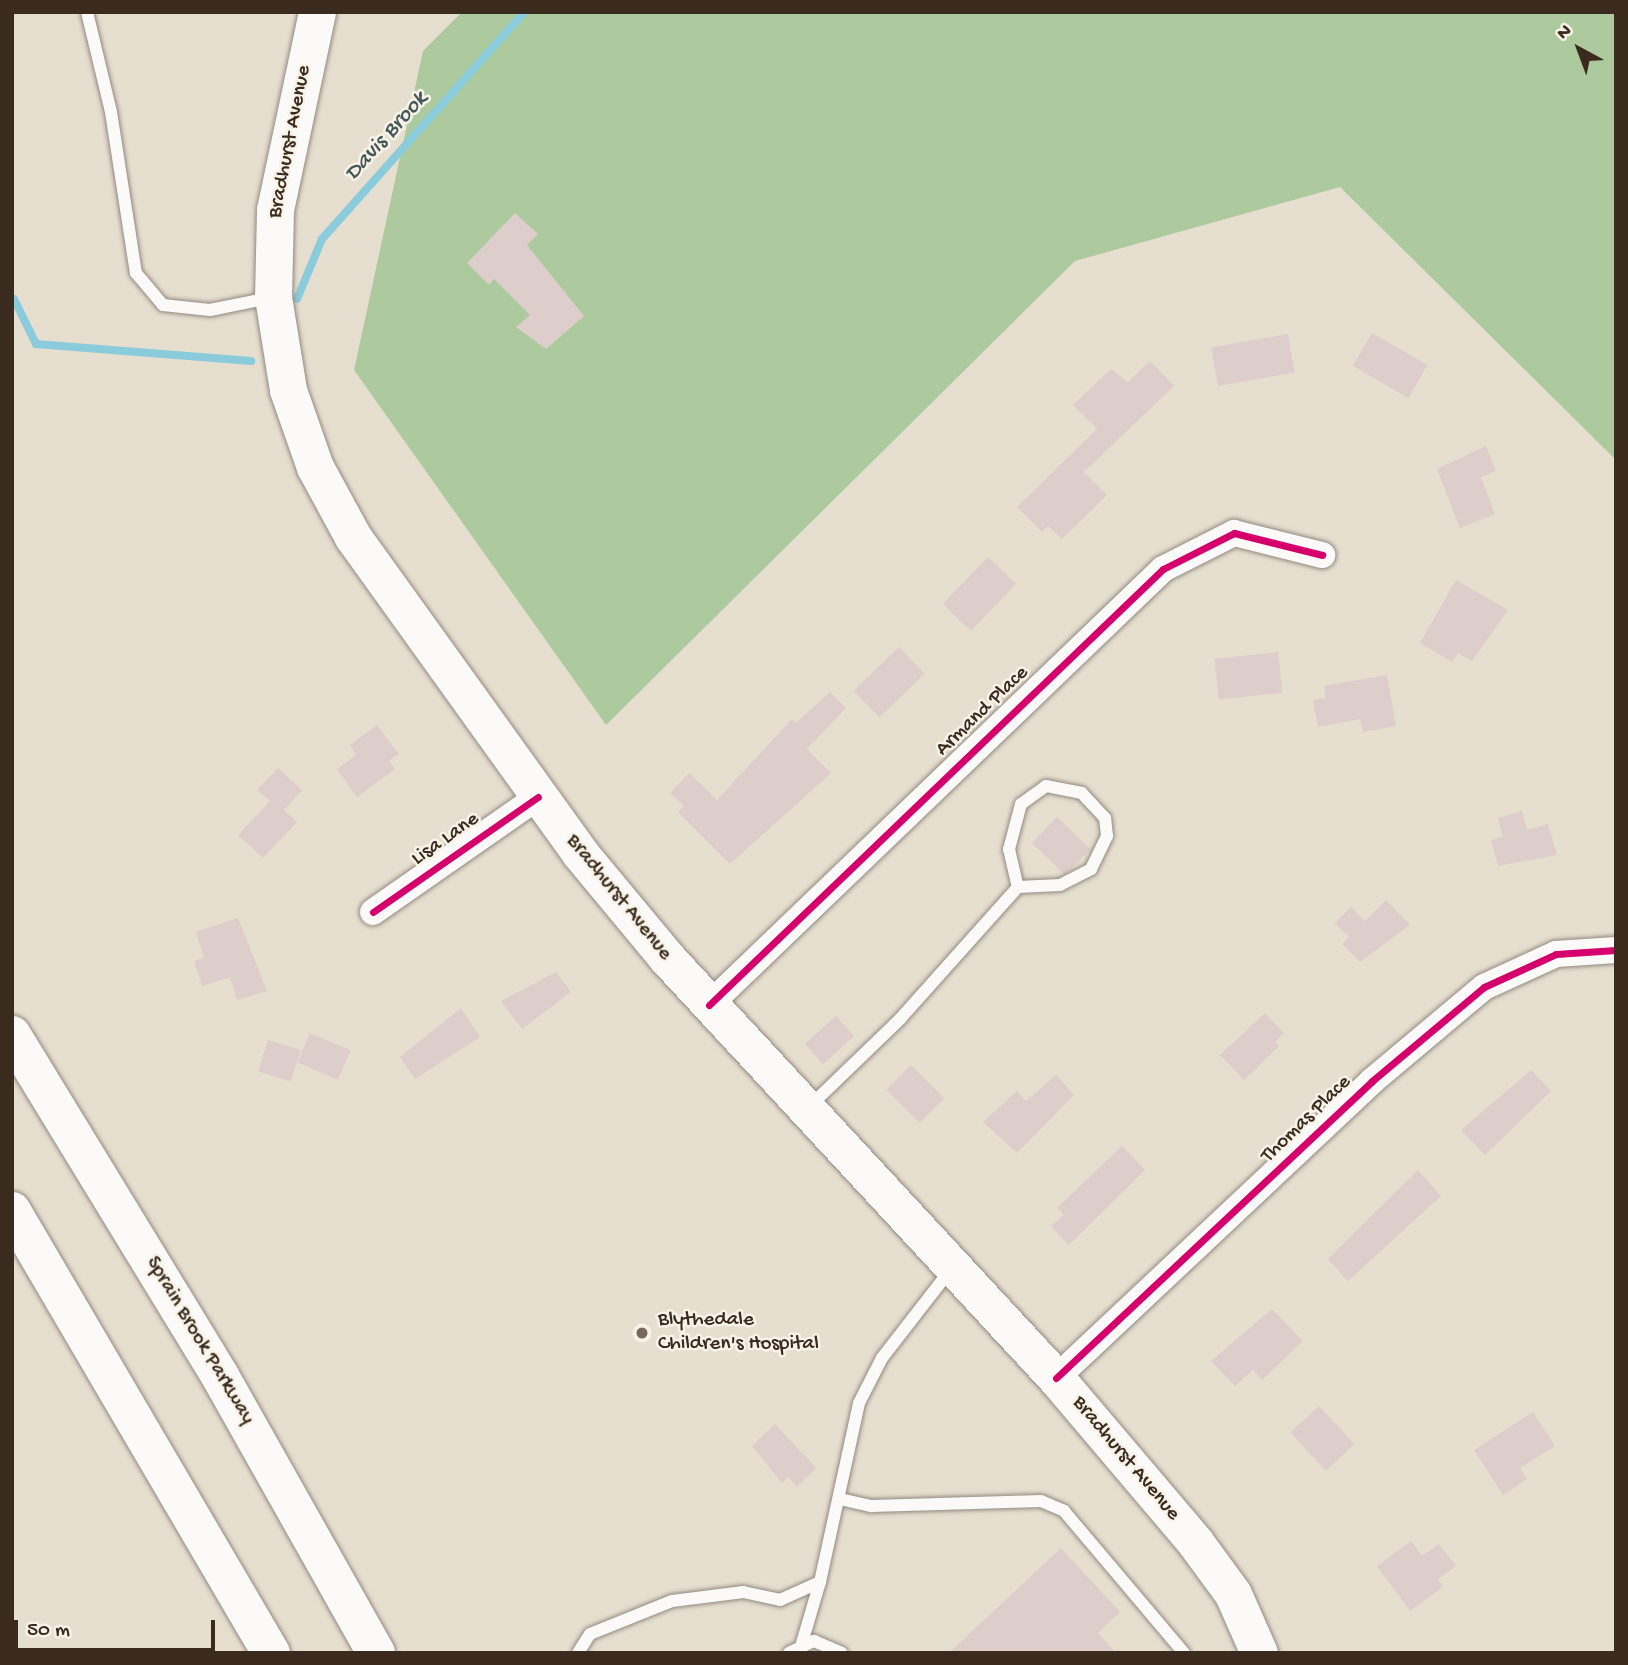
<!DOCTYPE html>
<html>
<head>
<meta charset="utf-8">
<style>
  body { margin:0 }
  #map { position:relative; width:1628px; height:1665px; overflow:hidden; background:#e6decf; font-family:"Gochi Hand",sans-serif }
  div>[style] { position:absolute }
  .forest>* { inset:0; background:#adca9f }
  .stream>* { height:8px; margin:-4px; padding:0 4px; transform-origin:4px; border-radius:4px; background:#8acbdc }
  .building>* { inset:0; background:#ddcecc; transform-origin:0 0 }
  .roads { filter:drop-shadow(0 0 2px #918a81) drop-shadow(0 0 2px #918a81) }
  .lane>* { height:12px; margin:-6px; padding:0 6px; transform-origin:6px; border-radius:6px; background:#fbfaf8 }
  .street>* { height:26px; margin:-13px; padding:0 13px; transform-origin:13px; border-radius:13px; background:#fbfaf8 }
  .secondary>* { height:37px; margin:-18.5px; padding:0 18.5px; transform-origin:18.5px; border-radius:18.5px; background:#fbfaf8 }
  .highway>* { height:38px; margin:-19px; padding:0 19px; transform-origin:19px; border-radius:19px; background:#fbfaf8 }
  .cycleway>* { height:7px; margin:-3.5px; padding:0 3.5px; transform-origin:3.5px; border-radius:3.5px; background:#d6006c }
  .dots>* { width:19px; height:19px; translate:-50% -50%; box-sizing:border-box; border:4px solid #f7f3e8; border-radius:50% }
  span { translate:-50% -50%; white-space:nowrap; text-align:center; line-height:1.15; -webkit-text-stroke:5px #f7f3e8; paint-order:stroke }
  .street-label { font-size:21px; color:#3b2a1e }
  .poi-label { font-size:21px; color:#3b2a1e }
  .left { translate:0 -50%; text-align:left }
  .water-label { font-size:23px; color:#475858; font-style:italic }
  .frame { position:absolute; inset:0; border:14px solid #3b2a1e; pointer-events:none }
  .north { position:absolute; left:1544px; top:14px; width:70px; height:70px; -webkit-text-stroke:5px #f7f3e8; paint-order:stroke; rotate:319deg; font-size:19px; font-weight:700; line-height:28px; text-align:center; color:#3b2a1e }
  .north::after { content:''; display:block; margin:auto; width:24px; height:32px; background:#3b2a1e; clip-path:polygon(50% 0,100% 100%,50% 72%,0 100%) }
  .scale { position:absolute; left:14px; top:1620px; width:201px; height:32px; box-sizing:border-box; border:4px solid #3b2a1e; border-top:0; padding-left:9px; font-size:21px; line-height:24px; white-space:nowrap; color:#3b2a1e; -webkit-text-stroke:5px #f7f3e8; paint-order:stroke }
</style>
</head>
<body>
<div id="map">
  <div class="forest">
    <div style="clip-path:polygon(462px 12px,1616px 12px,1616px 460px,1340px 187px,1075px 261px,606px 725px,354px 370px,423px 51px)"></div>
  </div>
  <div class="stream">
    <div style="left:14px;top:299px;width:50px;rotate:63.9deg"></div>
    <div style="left:36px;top:344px;width:216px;rotate:4.5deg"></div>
    <div style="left:297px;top:299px;width:65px;rotate:-67.4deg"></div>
    <div style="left:322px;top:239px;width:304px;rotate:-48.3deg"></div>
  </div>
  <div class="building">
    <div style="clip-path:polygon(515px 213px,538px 234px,527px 245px,584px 316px,546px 349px,516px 327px,530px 315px,494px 279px,489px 285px,467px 263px)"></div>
    <div style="left:1372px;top:333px;width:64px;height:38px;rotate:30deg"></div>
    <div style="left:1288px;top:334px;width:39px;height:78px;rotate:80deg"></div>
    <div style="clip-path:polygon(1150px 361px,1174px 386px,1084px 472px,1107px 495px,1062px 539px,1048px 526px,1042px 532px,1017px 507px,1097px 429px,1073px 405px,1111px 369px,1128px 382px)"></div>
    <div style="clip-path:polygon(1486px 446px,1496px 471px,1481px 477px,1495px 514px,1460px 528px,1437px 469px)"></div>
    <div style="left:988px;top:557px;width:39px;height:65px;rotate:44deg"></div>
    <div style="clip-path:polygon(1456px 580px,1508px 610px,1472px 661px,1458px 653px,1452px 662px,1420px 643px)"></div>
    <div style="left:899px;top:647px;width:37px;height:63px;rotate:46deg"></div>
    <div style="left:1278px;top:652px;width:41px;height:64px;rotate:84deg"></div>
    <div style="clip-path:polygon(1387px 675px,1396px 726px,1363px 732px,1360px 719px,1318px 727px,1313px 700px,1326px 698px,1324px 686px)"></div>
    <div style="clip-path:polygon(830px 692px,846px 708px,807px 749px,831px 773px,730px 864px,678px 812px,684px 806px,670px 793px,689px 773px,717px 800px,792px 719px,796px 723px)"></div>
    <div style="clip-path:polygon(377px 725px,399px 754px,389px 761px,395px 769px,357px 797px,337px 769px,356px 755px,350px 745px)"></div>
    <div style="clip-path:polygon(278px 768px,302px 790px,284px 810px,297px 822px,263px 858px,238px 835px,270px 801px,257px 790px)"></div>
    <div style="clip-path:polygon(1522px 811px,1527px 830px,1548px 824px,1557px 855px,1498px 866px,1491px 840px,1503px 837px,1498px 818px)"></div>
    <div style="left:1057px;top:817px;width:46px;height:36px;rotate:44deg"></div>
    <div style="clip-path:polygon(1386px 900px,1410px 925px,1360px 962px,1342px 944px,1349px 937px,1335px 923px,1351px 907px,1365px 921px)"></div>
    <div style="clip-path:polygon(238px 918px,267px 991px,237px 1000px,230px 977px,202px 986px,194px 961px,204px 958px,196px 932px)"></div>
    <div style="clip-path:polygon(556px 972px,571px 992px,522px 1029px,501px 1001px)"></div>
    <div style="clip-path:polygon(461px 1008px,480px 1037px,415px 1079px,400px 1057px)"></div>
    <div style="clip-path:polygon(1265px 1013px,1284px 1033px,1275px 1042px,1279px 1046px,1244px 1080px,1220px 1055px)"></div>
    <div style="left:836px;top:1016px;width:27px;height:42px;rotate:48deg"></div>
    <div style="left:310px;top:1033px;width:44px;height:32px;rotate:23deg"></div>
    <div style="left:268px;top:1040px;width:34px;height:33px;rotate:17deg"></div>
    <div style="left:911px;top:1065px;width:47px;height:35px;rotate:45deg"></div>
    <div style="clip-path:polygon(1531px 1070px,1551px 1091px,1485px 1155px,1461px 1130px)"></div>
    <div style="clip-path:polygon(1056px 1075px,1074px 1095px,1017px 1153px,983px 1122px,1017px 1091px,1026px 1101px)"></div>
    <div style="clip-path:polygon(1122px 1146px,1145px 1170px,1069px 1245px,1051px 1226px,1064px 1215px,1057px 1208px)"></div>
    <div style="clip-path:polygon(1418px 1170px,1441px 1196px,1348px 1281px,1328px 1259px)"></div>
    <div style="clip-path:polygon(1272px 1309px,1303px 1341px,1262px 1380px,1253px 1370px,1235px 1386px,1211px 1361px)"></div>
    <div style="left:1319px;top:1406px;width:52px;height:39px;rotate:47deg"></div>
    <div style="clip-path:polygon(1533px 1412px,1555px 1446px,1520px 1468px,1527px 1479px,1503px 1495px,1474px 1450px)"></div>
    <div style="clip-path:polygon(775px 1424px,816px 1468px,797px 1487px,788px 1477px,782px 1483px,752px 1446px)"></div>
    <div style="clip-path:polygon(1411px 1541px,1422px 1556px,1439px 1544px,1456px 1566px,1438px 1579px,1443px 1587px,1410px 1611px,1377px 1566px)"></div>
    <div style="clip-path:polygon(1061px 1548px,1120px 1612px,1098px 1633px,1116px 1653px,949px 1653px)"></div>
  </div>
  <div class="roads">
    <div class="lane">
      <div style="left:87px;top:12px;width:103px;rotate:76.5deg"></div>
      <div style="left:111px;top:112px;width:163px;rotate:81.2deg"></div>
      <div style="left:136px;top:273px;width:42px;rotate:49.8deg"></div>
      <div style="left:163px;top:305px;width:47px;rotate:6.1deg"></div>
      <div style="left:210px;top:310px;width:60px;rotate:-11.5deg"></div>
      <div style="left:809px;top:1107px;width:127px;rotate:-44deg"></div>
      <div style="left:900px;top:1019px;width:177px;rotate:-48.2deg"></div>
      <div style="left:1018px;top:887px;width:42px;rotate:-2.7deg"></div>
      <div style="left:1060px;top:885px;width:35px;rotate:-27deg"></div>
      <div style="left:1091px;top:869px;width:37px;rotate:-64deg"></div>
      <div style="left:1107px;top:836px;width:18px;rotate:-96deg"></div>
      <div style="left:1105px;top:818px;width:34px;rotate:-133deg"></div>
      <div style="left:1082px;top:793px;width:37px;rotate:-169deg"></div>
      <div style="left:1046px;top:786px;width:31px;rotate:144deg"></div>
      <div style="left:1021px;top:804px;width:47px;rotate:104.9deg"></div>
      <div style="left:1009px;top:849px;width:39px;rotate:77deg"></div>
      <div style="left:840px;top:1499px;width:32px;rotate:13deg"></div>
      <div style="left:871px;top:1506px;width:170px;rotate:-1.7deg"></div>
      <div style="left:1041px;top:1501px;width:25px;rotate:23deg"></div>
      <div style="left:1064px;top:1511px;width:186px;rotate:49.8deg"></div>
      <div style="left:802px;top:1643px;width:64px;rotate:-73.6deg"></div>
      <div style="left:578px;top:1653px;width:22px;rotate:-58deg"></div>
      <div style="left:590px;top:1634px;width:88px;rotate:-21.9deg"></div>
      <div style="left:672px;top:1601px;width:72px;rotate:-7.2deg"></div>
      <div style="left:743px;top:1592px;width:38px;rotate:12deg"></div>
      <div style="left:780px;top:1600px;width:44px;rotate:-24.2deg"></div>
      <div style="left:820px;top:1582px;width:183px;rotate:-77.7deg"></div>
      <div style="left:859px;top:1403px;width:51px;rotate:-62.9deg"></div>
      <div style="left:882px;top:1358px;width:113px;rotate:-52.2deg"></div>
      <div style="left:789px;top:1653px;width:28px;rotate:-26deg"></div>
      <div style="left:814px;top:1641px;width:30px;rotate:23deg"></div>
    </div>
    <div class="street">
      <div style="left:373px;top:912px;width:201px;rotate:-34.9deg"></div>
      <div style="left:709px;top:1005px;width:629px;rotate:-43.84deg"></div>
      <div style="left:1163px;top:569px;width:80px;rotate:-26.9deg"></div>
      <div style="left:1234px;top:533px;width:91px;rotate:14deg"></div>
      <div style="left:1056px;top:1378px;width:434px;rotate:-43.2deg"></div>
      <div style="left:1372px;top:1081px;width:146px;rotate:-40deg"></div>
      <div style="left:1484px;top:987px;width:79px;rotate:-24.6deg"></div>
      <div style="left:1556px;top:954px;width:60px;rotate:-3.8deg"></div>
    </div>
    <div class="secondary">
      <div style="left:317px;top:12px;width:202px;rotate:102deg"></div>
      <div style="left:275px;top:210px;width:87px;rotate:91.3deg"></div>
      <div style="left:273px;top:297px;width:94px;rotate:80.8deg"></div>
      <div style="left:288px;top:390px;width:82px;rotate:70.7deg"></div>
      <div style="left:315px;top:467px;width:80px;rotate:61.5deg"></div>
      <div style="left:353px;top:537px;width:388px;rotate:54.3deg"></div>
      <div style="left:579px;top:852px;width:138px;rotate:50.3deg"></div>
      <div style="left:667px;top:958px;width:572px;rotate:47.19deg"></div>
      <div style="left:1056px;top:1378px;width:215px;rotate:49.7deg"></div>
      <div style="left:1195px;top:1542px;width:64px;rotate:53.8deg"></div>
      <div style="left:1233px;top:1594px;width:64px;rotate:66.2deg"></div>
    </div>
    <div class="highway">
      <div style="left:12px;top:1035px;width:399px;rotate:58.6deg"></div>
      <div style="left:220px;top:1376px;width:318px;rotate:60.6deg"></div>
      <div style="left:12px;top:1211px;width:512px;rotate:59.63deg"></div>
    </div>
  </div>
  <div class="cycleway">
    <div style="left:373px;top:912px;width:201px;rotate:-34.9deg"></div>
    <div style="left:709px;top:1005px;width:629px;rotate:-43.84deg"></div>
    <div style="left:1163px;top:569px;width:80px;rotate:-26.9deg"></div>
    <div style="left:1234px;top:533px;width:91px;rotate:14deg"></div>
    <div style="left:1056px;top:1378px;width:434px;rotate:-43.2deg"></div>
    <div style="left:1372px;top:1081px;width:146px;rotate:-40deg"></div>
    <div style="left:1484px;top:987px;width:79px;rotate:-24.6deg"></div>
    <div style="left:1556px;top:954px;width:60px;rotate:-3.8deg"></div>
  </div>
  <div class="dots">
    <div style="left:642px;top:1333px;background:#77695c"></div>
  </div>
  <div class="street-label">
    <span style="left:291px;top:142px;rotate:-79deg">Bradhurst Avenue</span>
    <span style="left:983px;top:712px;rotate:-44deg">Armand Place</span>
    <span style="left:446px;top:840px;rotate:-35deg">Lisa Lane</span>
    <span style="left:618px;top:898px;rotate:51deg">Bradhurst Avenue</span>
    <span style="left:1307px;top:1120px;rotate:-44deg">Thomas Place</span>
    <span style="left:199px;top:1341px;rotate:59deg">Sprain Brook Parkway</span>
    <span style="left:1125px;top:1459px;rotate:50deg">Bradhurst Avenue</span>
  </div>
  <div class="poi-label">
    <span class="left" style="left:658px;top:1333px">Blythedale<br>Children's Hospital</span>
  </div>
  <div class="water-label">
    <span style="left:387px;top:137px;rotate:-48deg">Davis Brook</span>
  </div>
  <div class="frame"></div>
  <div class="north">N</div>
  <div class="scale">50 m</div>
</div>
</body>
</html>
